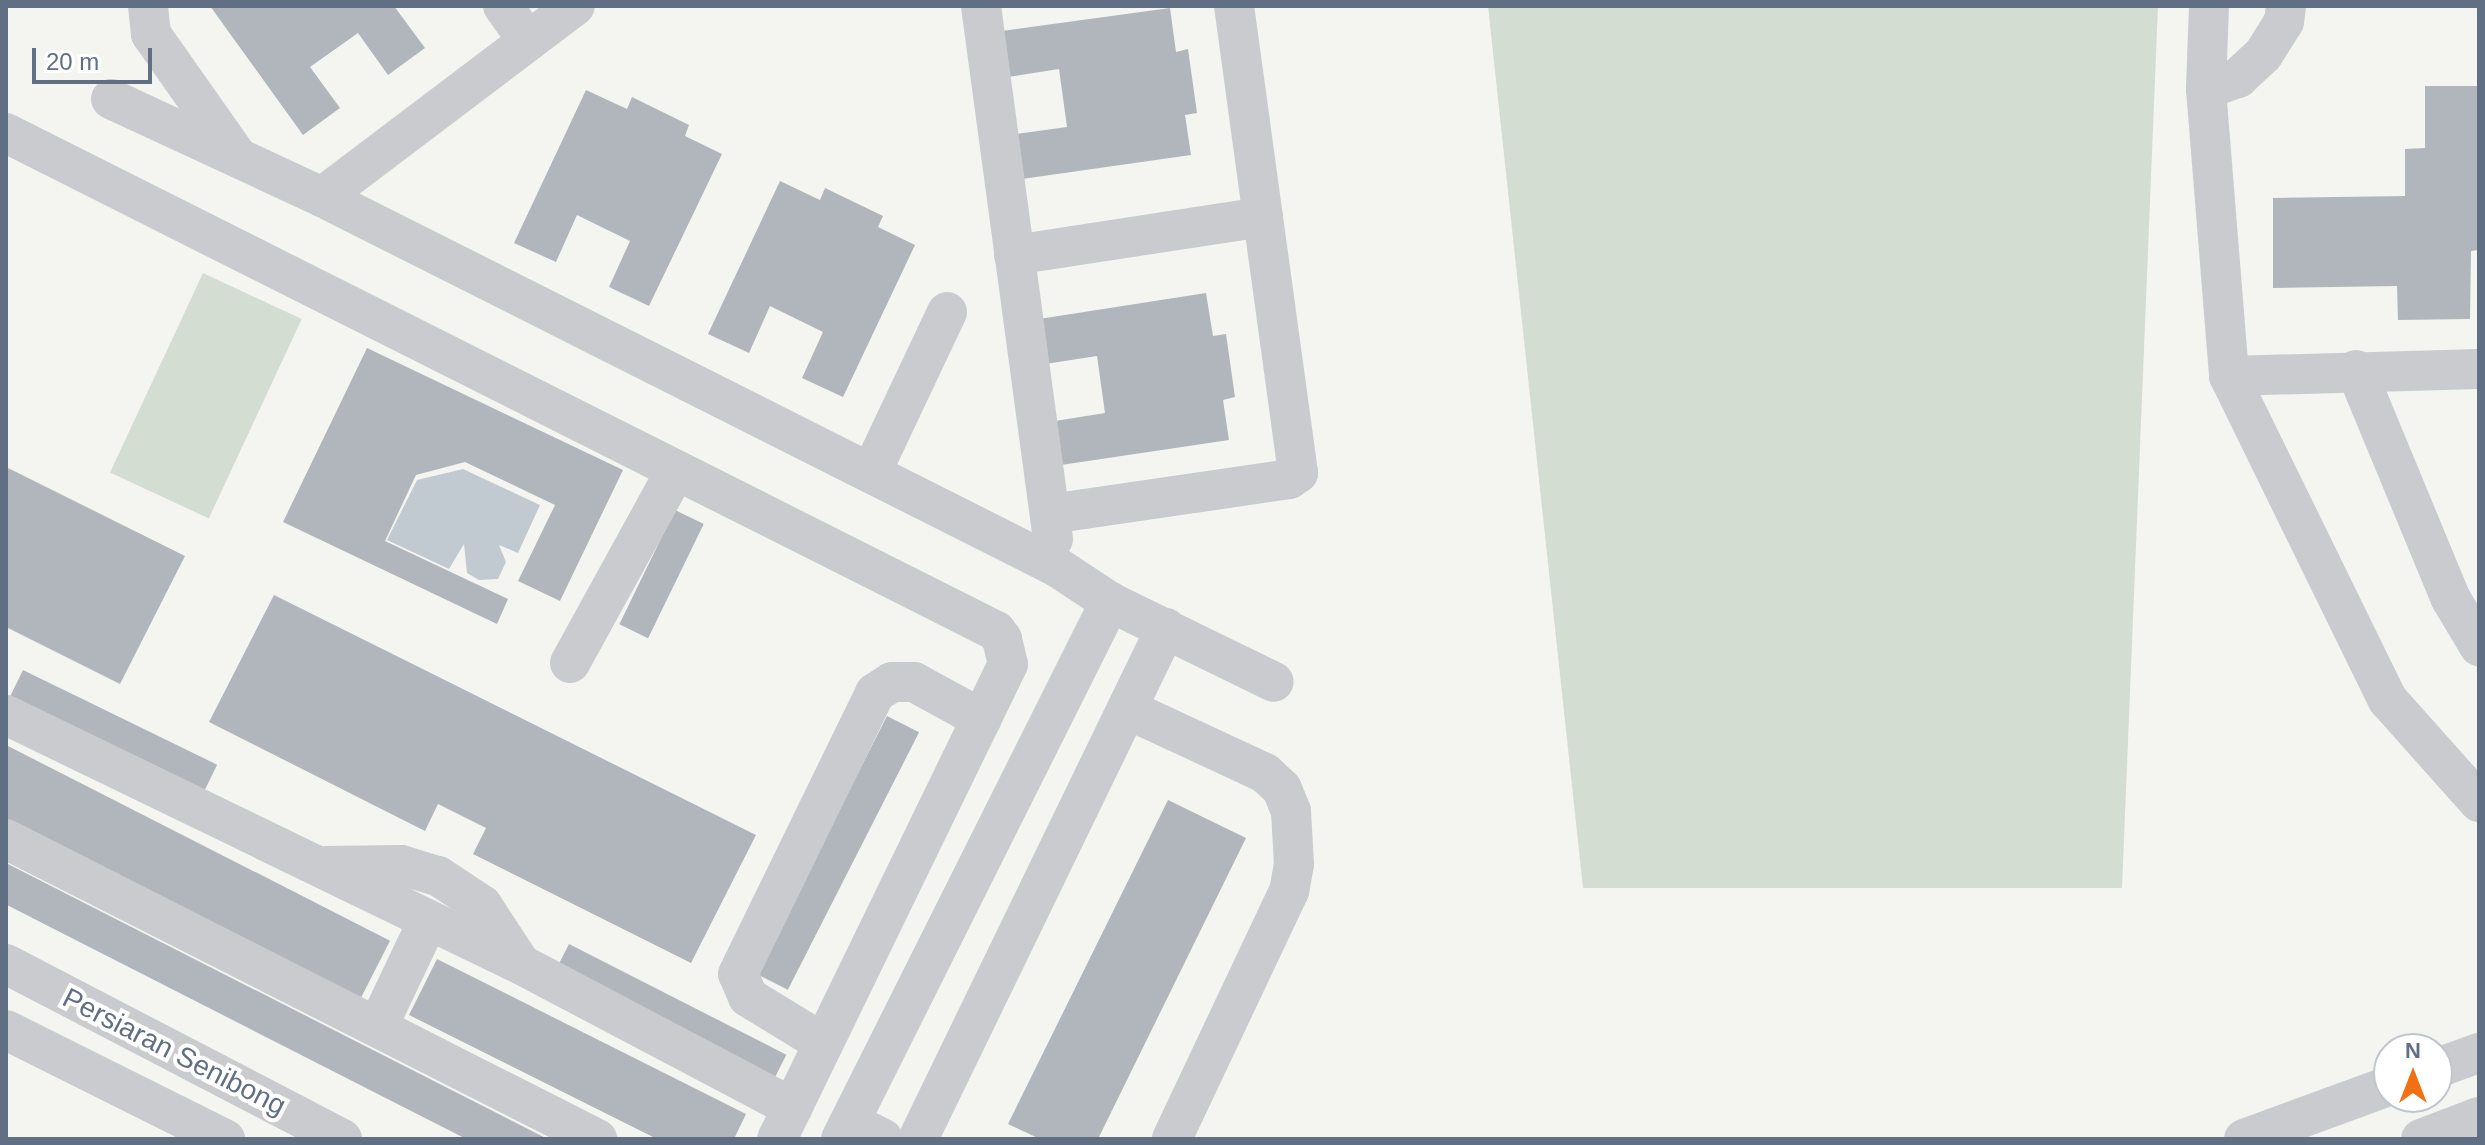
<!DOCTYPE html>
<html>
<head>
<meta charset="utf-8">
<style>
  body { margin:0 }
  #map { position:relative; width:2485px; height:1145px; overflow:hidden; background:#f4f5f1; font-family:Helvetica,sans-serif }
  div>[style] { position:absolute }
  .green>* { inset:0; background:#d4ddd1; transform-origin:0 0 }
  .water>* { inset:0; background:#c2cad1 }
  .building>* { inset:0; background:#b1b6bd; transform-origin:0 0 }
  .minor>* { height:40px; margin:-20px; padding:0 20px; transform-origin:20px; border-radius:20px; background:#c9cbcf }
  span { translate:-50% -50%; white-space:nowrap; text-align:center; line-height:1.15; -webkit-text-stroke:8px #fff; paint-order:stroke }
  .street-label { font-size:28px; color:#616f84 }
  .frame { position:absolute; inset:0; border:8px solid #616f84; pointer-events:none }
  .north { position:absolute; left:2373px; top:1033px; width:80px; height:80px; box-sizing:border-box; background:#fff; border:2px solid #c0c5ce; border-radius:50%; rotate:0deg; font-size:22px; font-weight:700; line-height:32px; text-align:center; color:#616f84 }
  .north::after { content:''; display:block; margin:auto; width:28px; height:36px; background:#f26f14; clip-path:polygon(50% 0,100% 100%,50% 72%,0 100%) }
  .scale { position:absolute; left:32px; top:48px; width:120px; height:36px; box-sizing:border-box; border:4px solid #616f84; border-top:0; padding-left:10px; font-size:24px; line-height:28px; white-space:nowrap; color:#616f84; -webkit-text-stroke:6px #fff; paint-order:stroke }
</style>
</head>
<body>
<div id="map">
  <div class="green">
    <div style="clip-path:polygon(1488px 6px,2158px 6px,2122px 888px,1583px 888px)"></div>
    <div style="left:203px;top:273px;width:109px;height:220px;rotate:25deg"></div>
  </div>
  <div class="water">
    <div style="clip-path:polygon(463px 469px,540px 505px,518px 553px,499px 545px,506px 562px,498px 579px,479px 580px,467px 573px,464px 544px,449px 569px,387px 540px,417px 480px)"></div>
  </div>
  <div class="building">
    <div style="clip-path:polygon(210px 6px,394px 6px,425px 48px,388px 75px,358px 33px,310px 67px,340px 108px,303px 135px)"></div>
    <div style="clip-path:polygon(1170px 8px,1176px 52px,1188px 49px,1197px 113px,1185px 115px,1191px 155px,1022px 179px,1016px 134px,1067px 127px,1059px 69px,1008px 77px,1002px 31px)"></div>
    <div style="clip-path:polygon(2425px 86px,2479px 86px,2479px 250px,2471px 251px,2470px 319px,2398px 320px,2397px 286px,2273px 288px,2273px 198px,2405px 196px,2405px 149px,2425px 148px)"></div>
    <div style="clip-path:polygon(586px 90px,627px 109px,632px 97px,689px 125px,685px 136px,722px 154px,649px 306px,609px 287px,630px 241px,577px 215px,556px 262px,514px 243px)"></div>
    <div style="clip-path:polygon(780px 181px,820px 200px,825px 188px,883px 216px,878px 227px,915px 245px,843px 397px,802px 378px,823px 332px,770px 306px,749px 353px,708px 334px)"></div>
    <div style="clip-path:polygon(1206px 293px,1213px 336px,1226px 334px,1235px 397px,1223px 400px,1229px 440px,1061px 465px,1055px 421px,1105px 413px,1097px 356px,1045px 364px,1039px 319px)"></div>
    <div style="clip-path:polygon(367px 348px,623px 470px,560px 601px,518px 581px,555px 505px,465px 462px,416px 475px,385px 541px,508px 599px,497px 624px,283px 522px)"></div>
    <div style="clip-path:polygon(6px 467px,185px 556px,120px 684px,6px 627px)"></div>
    <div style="left:675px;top:510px;width:32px;height:127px;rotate:26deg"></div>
    <div style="clip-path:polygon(274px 595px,756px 835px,691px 963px,473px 854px,486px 828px,438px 804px,425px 831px,209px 722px)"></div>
    <div style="left:23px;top:670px;width:216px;height:29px;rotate:26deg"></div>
    <div style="left:887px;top:716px;width:36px;height:289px;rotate:27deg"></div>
    <div style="left:6px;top:745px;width:431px;height:69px;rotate:27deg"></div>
    <div style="clip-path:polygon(1168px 800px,1246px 838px,1098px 1139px,1040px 1139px,1008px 1124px)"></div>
    <div style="left:6px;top:863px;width:614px;height:37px;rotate:27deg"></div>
    <div style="left:569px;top:944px;width:244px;height:30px;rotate:27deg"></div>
    <div style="clip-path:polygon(437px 959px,746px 1114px,734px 1139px,657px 1139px,409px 1015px)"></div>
  </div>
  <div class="minor">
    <div style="left:148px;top:6px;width:28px;rotate:84deg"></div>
    <div style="left:151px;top:34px;width:151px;rotate:54.9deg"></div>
    <div style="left:503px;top:6px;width:43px;rotate:54.5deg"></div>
    <div style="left:981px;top:6px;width:538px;rotate:82.31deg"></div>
    <div style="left:2209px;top:6px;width:83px;rotate:92.1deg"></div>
    <div style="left:2206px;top:89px;width:288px;rotate:85.4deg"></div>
    <div style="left:2229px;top:376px;width:361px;rotate:63.9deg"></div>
    <div style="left:2388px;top:700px;width:137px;rotate:48.3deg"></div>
    <div style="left:2206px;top:89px;width:34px;rotate:-19deg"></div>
    <div style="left:2238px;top:78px;width:34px;rotate:-43deg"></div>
    <div style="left:2263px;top:55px;width:39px;rotate:-58deg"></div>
    <div style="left:2284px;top:22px;width:16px;rotate:-83deg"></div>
    <div style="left:111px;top:99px;width:233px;rotate:24.9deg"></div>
    <div style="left:322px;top:197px;width:823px;rotate:26.72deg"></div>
    <div style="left:1057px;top:567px;width:64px;rotate:33.4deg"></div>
    <div style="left:1110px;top:602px;width:182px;rotate:26deg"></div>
    <div style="left:6px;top:133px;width:1108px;rotate:26.7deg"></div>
    <div style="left:996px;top:631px;width:10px;rotate:53deg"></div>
    <div style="left:1002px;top:639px;width:26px;rotate:77deg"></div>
    <div style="left:1008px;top:664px;width:528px;rotate:115.93deg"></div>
    <div style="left:322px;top:197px;width:317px;rotate:-37.1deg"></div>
    <div style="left:1014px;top:255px;width:252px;rotate:-8.7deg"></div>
    <div style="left:2356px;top:370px;width:248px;rotate:67.5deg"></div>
    <div style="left:2451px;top:599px;width:55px;rotate:59.2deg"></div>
    <div style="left:2229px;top:376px;width:250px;rotate:-1.6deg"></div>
    <div style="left:871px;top:473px;width:178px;rotate:-64.7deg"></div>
    <div style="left:1050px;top:514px;width:242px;rotate:-8.3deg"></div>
    <div style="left:1289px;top:479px;width:11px;rotate:-34deg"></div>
    <div style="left:1298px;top:473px;width:471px;rotate:-97.8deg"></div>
    <div style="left:570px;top:663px;width:218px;rotate:-61.2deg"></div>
    <div style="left:1127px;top:709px;width:152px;rotate:24.9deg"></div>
    <div style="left:1265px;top:773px;width:23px;rotate:43deg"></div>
    <div style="left:1282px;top:789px;width:24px;rotate:68deg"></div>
    <div style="left:1291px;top:811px;width:53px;rotate:86.8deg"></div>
    <div style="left:1294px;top:864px;width:27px;rotate:100deg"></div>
    <div style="left:1289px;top:891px;width:274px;rotate:115.3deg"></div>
    <div style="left:6px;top:715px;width:573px;rotate:25.85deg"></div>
    <div style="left:522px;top:965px;width:306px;rotate:27.8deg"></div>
    <div style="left:6px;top:839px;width:663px;rotate:26.91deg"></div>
    <div style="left:326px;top:866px;width:75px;rotate:-0.8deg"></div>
    <div style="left:401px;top:865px;width:39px;rotate:17deg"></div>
    <div style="left:438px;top:876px;width:53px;rotate:33.4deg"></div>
    <div style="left:482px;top:905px;width:69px;rotate:56.8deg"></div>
    <div style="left:6px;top:964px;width:379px;rotate:27.5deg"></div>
    <div style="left:378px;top:1026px;width:114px;rotate:-64.6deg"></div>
    <div style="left:6px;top:1030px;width:245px;rotate:26.5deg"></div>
    <div style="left:823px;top:1043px;width:88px;rotate:-148.5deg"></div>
    <div style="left:748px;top:997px;width:25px;rotate:-113deg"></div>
    <div style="left:738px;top:974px;width:313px;rotate:-64deg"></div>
    <div style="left:875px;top:693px;width:20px;rotate:-33deg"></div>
    <div style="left:892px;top:682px;width:22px"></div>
    <div style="left:914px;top:682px;width:77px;rotate:28.6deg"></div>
    <div style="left:2437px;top:1068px;width:45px;rotate:-19.7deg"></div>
    <div style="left:850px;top:1122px;width:37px;rotate:27deg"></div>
    <div style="left:841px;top:1139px;width:601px;rotate:-63.39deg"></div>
    <div style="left:918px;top:1139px;width:568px;rotate:-64.11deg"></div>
    <div style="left:2244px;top:1139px;width:154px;rotate:-20.1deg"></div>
    <div style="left:2421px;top:1139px;width:62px;rotate:-20.8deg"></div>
  </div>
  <div class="street-label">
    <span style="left:174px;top:1052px;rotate:27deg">Persiaran Senibong</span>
  </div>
  <div class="frame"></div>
  <div class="north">N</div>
  <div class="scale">20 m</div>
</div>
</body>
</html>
